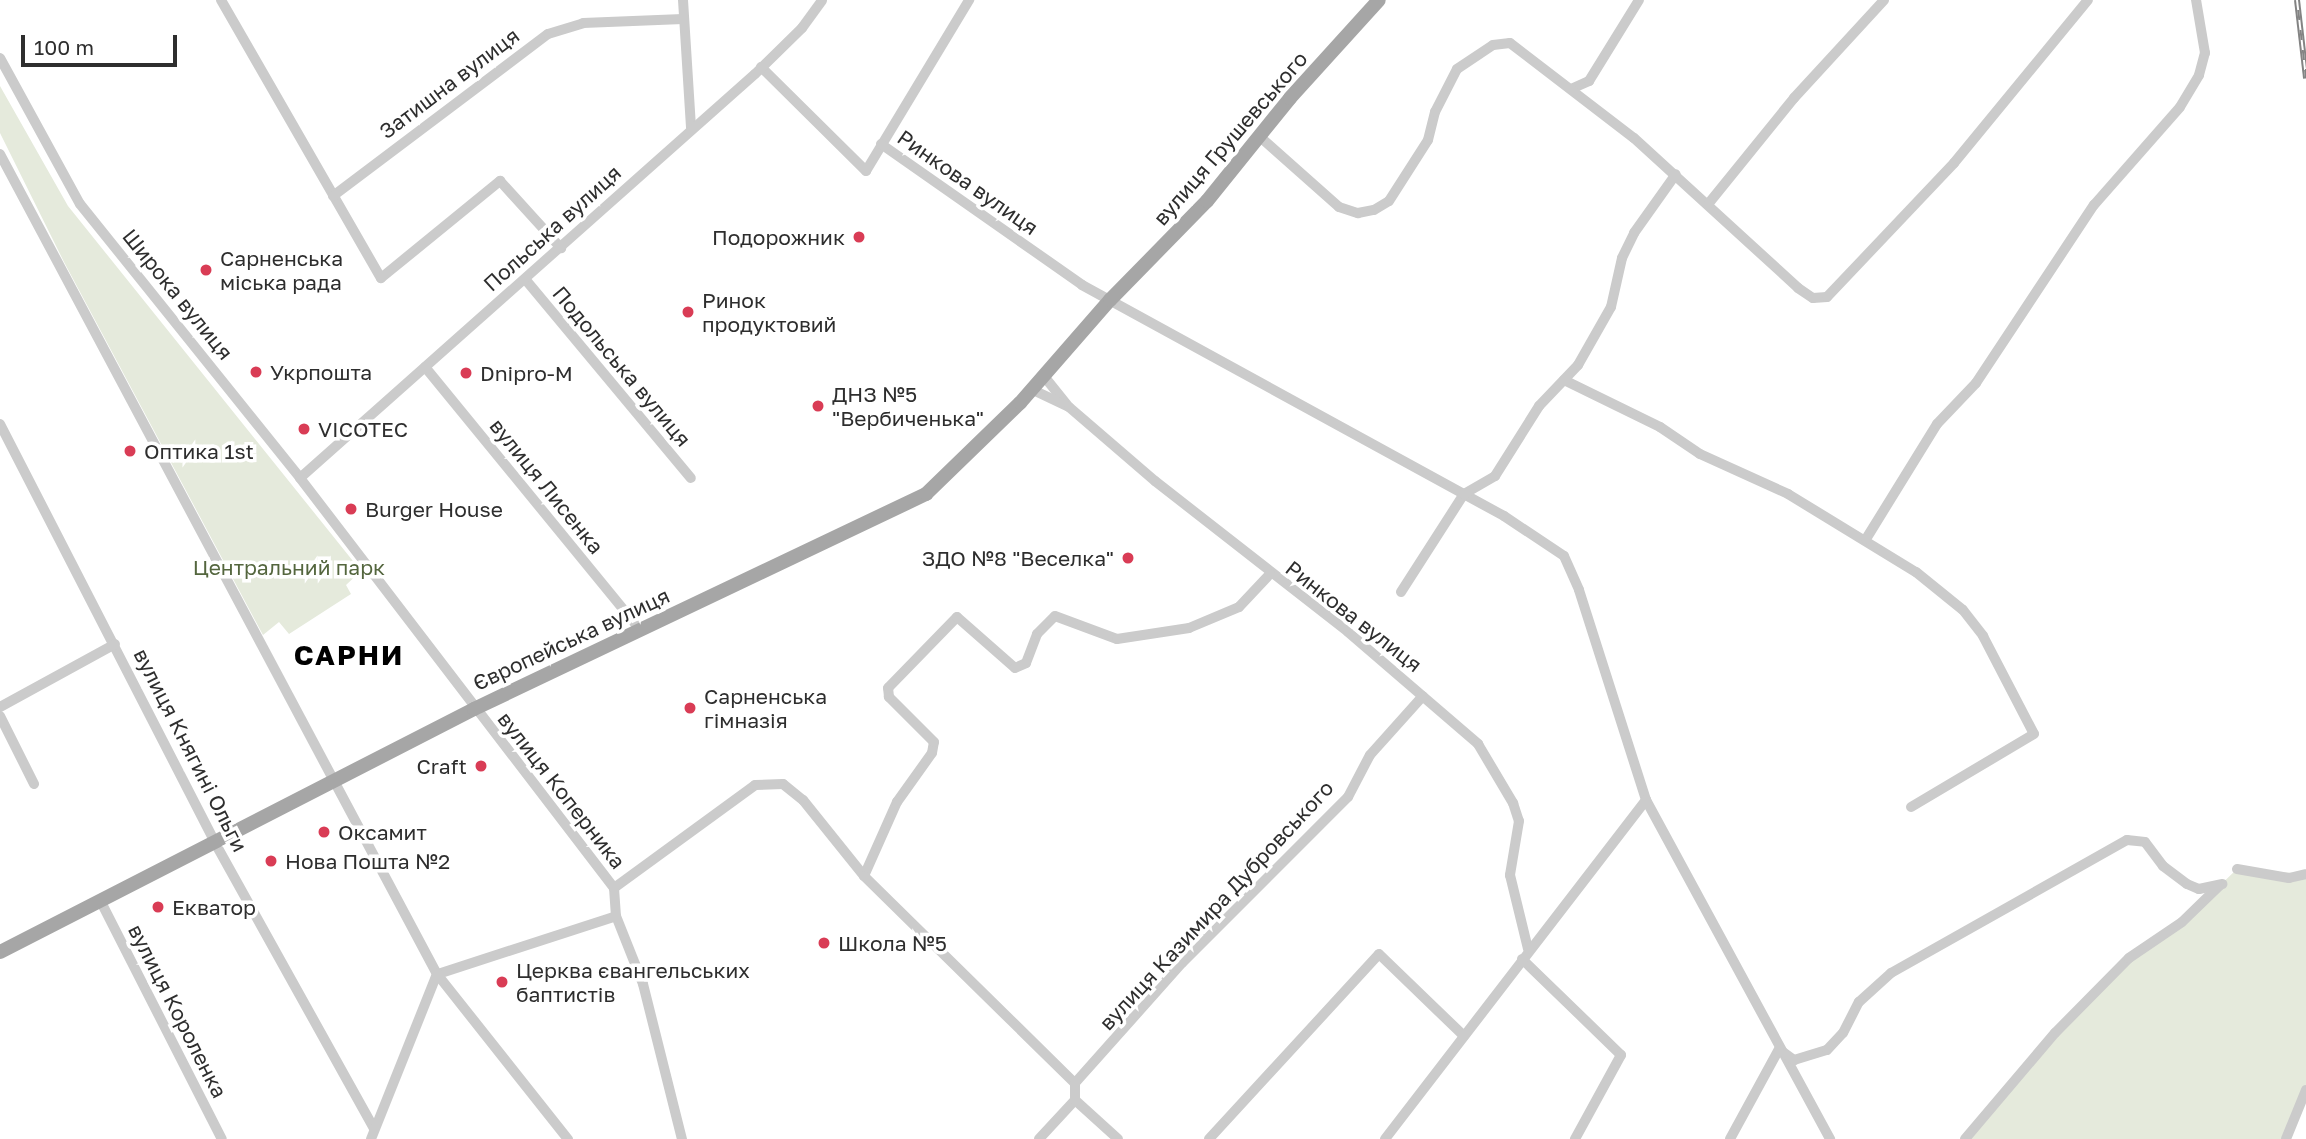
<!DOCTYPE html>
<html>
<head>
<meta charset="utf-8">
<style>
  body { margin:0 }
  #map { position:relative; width:2306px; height:1139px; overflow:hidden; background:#fff; font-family:"Golos Text",sans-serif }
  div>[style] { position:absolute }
  .green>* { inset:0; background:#e5eadc }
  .minor>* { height:10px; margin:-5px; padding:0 5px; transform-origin:5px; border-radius:5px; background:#cbcbcb }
  .major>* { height:14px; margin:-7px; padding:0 7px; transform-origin:7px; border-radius:7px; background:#a6a6a6 }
  .rail>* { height:6px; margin-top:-3px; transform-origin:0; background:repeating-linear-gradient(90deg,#fff 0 10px,#838383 0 20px); box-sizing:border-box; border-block:2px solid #838383 }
  .dots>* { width:19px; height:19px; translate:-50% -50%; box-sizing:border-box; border:4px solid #fff; border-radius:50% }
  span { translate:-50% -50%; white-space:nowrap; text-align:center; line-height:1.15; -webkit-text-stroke:7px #fff; paint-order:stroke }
  .street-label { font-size:21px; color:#2e2e2e }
  .poi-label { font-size:21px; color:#2e2e2e }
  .right { translate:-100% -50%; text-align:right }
  .left { translate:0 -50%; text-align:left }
  .park-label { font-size:21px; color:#54663e }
  .district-label { font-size:28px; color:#000; font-weight:700; letter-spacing:2px }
  .scale { position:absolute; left:21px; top:35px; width:156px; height:32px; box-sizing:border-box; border:4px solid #2e2e2e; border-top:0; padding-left:9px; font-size:21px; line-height:24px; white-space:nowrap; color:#2e2e2e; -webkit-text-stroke:5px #fff; paint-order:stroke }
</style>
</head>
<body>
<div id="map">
  <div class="green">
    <div style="clip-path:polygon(0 86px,68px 206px,361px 571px,346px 585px,351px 594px,289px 634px,279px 622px,263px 635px,64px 262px,0 133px)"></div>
    <div style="clip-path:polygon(2237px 869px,2306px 874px,2306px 1090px,2286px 1139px,1965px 1139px,2129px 958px,2182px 922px)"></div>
  </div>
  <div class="minor">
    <div style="left:221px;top:0;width:321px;rotate:60.1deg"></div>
    <div style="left:381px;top:278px;width:154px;rotate:-39.2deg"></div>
    <div style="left:500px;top:181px;width:91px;rotate:47.7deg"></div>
    <div style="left:683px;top:0;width:128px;rotate:86.4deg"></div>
    <div style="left:0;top:58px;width:166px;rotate:61.3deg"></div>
    <div style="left:80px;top:204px;width:351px;rotate:51.2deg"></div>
    <div style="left:300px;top:478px;width:516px;rotate:52.55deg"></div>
    <div style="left:614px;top:888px;width:28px;rotate:86deg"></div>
    <div style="left:616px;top:916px;width:73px;rotate:68.3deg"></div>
    <div style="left:643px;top:984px;width:160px;rotate:75.9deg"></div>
    <div style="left:761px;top:67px;width:148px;rotate:44.7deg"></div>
    <div style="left:866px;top:171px;width:200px;rotate:-58.9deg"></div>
    <div style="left:1571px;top:89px;width:20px;rotate:-24deg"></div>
    <div style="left:1589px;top:81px;width:95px;rotate:-58.3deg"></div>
    <div style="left:1259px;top:136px;width:107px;rotate:41.6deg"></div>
    <div style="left:1339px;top:207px;width:20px;rotate:18deg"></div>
    <div style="left:1358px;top:213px;width:16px;rotate:-11deg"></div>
    <div style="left:1374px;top:210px;width:17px;rotate:-31deg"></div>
    <div style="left:1389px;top:201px;width:72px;rotate:-57.4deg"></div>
    <div style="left:1428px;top:140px;width:29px;rotate:-76deg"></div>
    <div style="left:1435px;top:112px;width:48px;rotate:-62.9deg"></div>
    <div style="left:1457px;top:69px;width:43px;rotate:-33.7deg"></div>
    <div style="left:1493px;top:45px;width:17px;rotate:-7deg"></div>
    <div style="left:1510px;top:43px;width:156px;rotate:37.5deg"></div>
    <div style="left:1634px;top:138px;width:222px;rotate:42.4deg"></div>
    <div style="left:1798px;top:288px;width:18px;rotate:34deg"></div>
    <div style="left:1813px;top:298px;width:14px;rotate:-4deg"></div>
    <div style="left:1827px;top:297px;width:185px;rotate:-46.5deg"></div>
    <div style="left:1954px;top:163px;width:211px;rotate:-50.6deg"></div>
    <div style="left:881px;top:144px;width:246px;rotate:35deg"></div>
    <div style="left:1082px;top:285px;width:481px;rotate:28.7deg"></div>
    <div style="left:1504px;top:516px;width:72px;rotate:33.7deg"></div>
    <div style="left:1564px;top:556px;width:37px;rotate:66deg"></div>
    <div style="left:1579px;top:590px;width:220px;rotate:72.3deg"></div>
    <div style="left:1646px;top:800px;width:386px;rotate:61.5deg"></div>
    <div style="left:0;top:154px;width:929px;rotate:61.95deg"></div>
    <div style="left:437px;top:974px;width:211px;rotate:51.6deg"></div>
    <div style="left:333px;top:196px;width:269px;rotate:-37deg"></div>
    <div style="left:548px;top:34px;width:37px;rotate:-17deg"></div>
    <div style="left:583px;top:23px;width:100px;rotate:-2.3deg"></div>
    <div style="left:1709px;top:203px;width:135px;rotate:-51deg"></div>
    <div style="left:1794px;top:98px;width:133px;rotate:-47.4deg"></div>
    <div style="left:525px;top:279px;width:259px;rotate:50.2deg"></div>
    <div style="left:425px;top:367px;width:340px;rotate:50.7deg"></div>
    <div style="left:1043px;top:375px;width:38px;rotate:51deg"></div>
    <div style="left:1564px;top:380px;width:107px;rotate:26.1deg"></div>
    <div style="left:1660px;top:427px;width:48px;rotate:34deg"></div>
    <div style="left:1700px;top:454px;width:97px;rotate:24.4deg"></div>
    <div style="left:1788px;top:494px;width:150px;rotate:31.4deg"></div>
    <div style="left:1916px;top:572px;width:60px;rotate:39deg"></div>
    <div style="left:1963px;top:610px;width:33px;rotate:52deg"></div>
    <div style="left:1983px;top:636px;width:110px;rotate:62.5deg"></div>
    <div style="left:2034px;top:734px;width:143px;rotate:149.3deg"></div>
    <div style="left:1031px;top:389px;width:42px;rotate:25.3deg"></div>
    <div style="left:1069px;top:407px;width:113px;rotate:40.7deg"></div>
    <div style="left:1155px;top:481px;width:245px;rotate:38deg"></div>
    <div style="left:1348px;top:632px;width:172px;rotate:40.7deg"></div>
    <div style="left:1478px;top:744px;width:69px;rotate:59.3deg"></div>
    <div style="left:1513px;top:803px;width:19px;rotate:72deg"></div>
    <div style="left:1519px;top:821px;width:55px;rotate:99.5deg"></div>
    <div style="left:1510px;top:875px;width:76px;rotate:76.3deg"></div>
    <div style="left:0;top:424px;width:469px;rotate:62.8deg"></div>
    <div style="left:214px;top:841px;width:329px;rotate:60.9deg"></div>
    <div style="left:300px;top:478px;width:608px;rotate:-41.6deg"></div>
    <div style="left:755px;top:74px;width:66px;rotate:-44.4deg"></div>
    <div style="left:802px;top:28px;width:34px;rotate:-54deg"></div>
    <div style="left:1866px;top:539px;width:135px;rotate:-58.3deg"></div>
    <div style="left:1937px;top:424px;width:57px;rotate:-46.4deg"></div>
    <div style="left:1976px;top:383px;width:214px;rotate:-56.5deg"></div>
    <div style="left:2094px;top:205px;width:130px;rotate:-48.7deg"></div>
    <div style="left:2180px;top:107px;width:37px;rotate:-59deg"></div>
    <div style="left:2199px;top:75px;width:23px;rotate:-75deg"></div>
    <div style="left:2205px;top:53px;width:54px;rotate:-99.6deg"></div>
    <div style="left:1401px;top:592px;width:117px;rotate:-57.3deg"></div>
    <div style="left:1464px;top:494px;width:36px;rotate:-30deg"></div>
    <div style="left:1495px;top:476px;width:83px;rotate:-57.8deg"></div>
    <div style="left:1539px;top:406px;width:57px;rotate:-46.4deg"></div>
    <div style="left:1578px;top:365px;width:67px;rotate:-60.4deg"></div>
    <div style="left:1611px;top:307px;width:50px;rotate:-77.3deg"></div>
    <div style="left:1622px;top:258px;width:28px;rotate:-64deg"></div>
    <div style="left:1634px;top:233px;width:72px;rotate:-54.6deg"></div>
    <div style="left:0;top:707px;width:131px;rotate:-28.7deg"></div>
    <div style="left:0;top:716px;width:76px;rotate:63.4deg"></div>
    <div style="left:2237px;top:869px;width:53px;rotate:9.8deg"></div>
    <div style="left:2289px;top:878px;width:17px;rotate:-13deg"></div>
    <div style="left:864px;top:876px;width:81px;rotate:-66deg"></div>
    <div style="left:897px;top:802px;width:60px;rotate:-54.5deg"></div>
    <div style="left:932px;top:753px;width:11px;rotate:-80deg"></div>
    <div style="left:934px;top:742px;width:64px;rotate:-135deg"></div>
    <div style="left:889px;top:697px;width:9px;rotate:-96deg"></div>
    <div style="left:888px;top:688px;width:99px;rotate:-45.8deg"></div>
    <div style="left:957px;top:617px;width:77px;rotate:41.3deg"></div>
    <div style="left:1015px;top:668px;width:12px;rotate:-24deg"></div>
    <div style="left:1026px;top:663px;width:31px;rotate:-69deg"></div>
    <div style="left:1037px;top:634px;width:25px;rotate:-45deg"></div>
    <div style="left:1055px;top:616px;width:66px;rotate:20.4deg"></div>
    <div style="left:1117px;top:639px;width:73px;rotate:-8.7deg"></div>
    <div style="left:1189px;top:628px;width:54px;rotate:-22.8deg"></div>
    <div style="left:1239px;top:607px;width:45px;rotate:-46.8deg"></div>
    <div style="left:614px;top:888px;width:175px;rotate:-36.1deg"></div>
    <div style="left:755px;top:785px;width:28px;rotate:-2deg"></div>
    <div style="left:783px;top:784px;width:26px;rotate:39deg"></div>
    <div style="left:803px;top:800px;width:97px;rotate:51.2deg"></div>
    <div style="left:864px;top:876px;width:296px;rotate:44.5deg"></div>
    <div style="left:100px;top:900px;width:268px;rotate:63deg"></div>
    <div style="left:1522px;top:959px;width:138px;rotate:44.1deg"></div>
    <div style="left:1621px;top:1055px;width:96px;rotate:118.7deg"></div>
    <div style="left:438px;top:974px;width:187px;rotate:-18deg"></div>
    <div style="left:1783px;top:1052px;width:14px;rotate:36deg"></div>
    <div style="left:1794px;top:1060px;width:34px;rotate:-17deg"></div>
    <div style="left:1827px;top:1050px;width:23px;rotate:-47deg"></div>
    <div style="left:1843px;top:1033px;width:35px;rotate:-63deg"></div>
    <div style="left:1859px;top:1002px;width:43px;rotate:-42.2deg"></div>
    <div style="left:1891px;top:973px;width:271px;rotate:-29.4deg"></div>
    <div style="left:2127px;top:840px;width:18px;rotate:6deg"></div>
    <div style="left:2145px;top:842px;width:30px;rotate:53deg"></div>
    <div style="left:2163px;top:866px;width:30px;rotate:37deg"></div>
    <div style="left:2187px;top:884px;width:13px;rotate:23deg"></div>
    <div style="left:2199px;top:889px;width:24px;rotate:-12deg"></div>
    <div style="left:1075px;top:1100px;width:58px;rotate:42.2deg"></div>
    <div style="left:371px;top:1139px;width:178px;rotate:-68.2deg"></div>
    <div style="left:1039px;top:1139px;width:53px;rotate:-47.3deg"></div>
    <div style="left:1075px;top:1100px;width:17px;rotate:-90deg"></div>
    <div style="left:1075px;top:1083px;width:161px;rotate:-48.3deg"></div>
    <div style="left:1182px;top:963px;width:235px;rotate:-45deg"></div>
    <div style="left:1348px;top:797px;width:47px;rotate:-62.4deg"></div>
    <div style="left:1370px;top:755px;width:79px;rotate:-48.1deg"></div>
    <div style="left:1209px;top:1139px;width:251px;rotate:-47.4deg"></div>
    <div style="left:1379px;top:954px;width:118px;rotate:44deg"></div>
    <div style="left:1385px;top:1139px;width:428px;rotate:-52.4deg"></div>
    <div style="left:1730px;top:1139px;width:102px;rotate:-61.4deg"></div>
    <div style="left:1965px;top:1139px;width:139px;rotate:-49.7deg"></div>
    <div style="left:2055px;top:1033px;width:105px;rotate:-45.4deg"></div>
    <div style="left:2129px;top:958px;width:64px;rotate:-34.2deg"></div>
    <div style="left:2182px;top:922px;width:53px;rotate:-44.2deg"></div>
    <div style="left:2286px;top:1139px;width:53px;rotate:-67.8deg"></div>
  </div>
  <div class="major">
    <div style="left:0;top:952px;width:533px;rotate:-27.14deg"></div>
    <div style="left:474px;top:709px;width:501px;rotate:-25.44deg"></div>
    <div style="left:926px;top:494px;width:131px;rotate:-44.1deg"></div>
    <div style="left:1020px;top:403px;width:137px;rotate:-48.9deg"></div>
    <div style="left:1110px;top:300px;width:139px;rotate:-45.6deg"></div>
    <div style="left:1207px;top:201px;width:132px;rotate:-51.1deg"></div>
    <div style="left:1290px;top:98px;width:132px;rotate:-47.8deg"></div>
  </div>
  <div class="rail">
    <div style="left:2297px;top:0;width:79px;rotate:83.4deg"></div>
  </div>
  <div class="dots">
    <div style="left:859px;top:237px;background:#d93c55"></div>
    <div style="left:206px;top:270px;background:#d93c55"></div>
    <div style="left:688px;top:312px;background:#d93c55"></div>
    <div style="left:256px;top:372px;background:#d93c55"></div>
    <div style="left:466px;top:373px;background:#d93c55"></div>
    <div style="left:818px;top:406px;background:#d93c55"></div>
    <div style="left:304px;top:429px;background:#d93c55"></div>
    <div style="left:130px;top:451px;background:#d93c55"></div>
    <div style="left:351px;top:509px;background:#d93c55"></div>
    <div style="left:1128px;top:558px;background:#d93c55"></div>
    <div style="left:690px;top:708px;background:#d93c55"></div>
    <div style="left:481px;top:766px;background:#d93c55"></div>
    <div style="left:324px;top:832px;background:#d93c55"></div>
    <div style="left:271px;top:861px;background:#d93c55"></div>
    <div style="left:158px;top:907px;background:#d93c55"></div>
    <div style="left:824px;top:943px;background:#d93c55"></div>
    <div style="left:502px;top:982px;background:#d93c55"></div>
  </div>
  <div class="street-label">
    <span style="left:449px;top:83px;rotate:-37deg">Затишна вулиця</span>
    <span style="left:1230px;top:138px;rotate:-49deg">вулиця Грушевського</span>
    <span style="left:968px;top:182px;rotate:35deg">Ринкова вулиця</span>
    <span style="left:552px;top:228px;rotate:-42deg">Польська вулиця</span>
    <span style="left:178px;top:294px;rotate:51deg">Широка вулиця</span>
    <span style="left:622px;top:366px;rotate:50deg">Подольська вулиця</span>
    <span style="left:547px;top:486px;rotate:51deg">вулиця Лисенка</span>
    <span style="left:1354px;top:616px;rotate:38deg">Ринкова вулиця</span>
    <span style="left:571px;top:639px;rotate:-25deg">Європейська вулиця</span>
    <span style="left:191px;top:750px;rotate:63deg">вулиця Княгині Ольги</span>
    <span style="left:562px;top:790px;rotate:52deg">вулиця Коперника</span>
    <span style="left:1216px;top:905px;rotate:-47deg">вулиця Казимира Дубровського</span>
    <span style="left:178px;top:1011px;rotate:63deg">вулиця Короленка</span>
  </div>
  <div class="poi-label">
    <span class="right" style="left:845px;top:237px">Подорожник</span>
    <span class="left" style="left:220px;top:270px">Сарненська<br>міська рада</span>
    <span class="left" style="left:702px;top:312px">Ринок<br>продуктовий</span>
    <span class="left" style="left:270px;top:372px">Укрпошта</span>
    <span class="left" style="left:480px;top:373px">Dnipro-M</span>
    <span class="left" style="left:832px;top:406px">ДНЗ №5<br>"Вербиченька"</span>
    <span class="left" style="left:318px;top:429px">VICOTEC</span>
    <span class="left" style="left:144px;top:451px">Оптика 1st</span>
    <span class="left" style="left:365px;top:509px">Burger House</span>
    <span class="right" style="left:1114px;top:558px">ЗДО №8 "Веселка"</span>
    <span class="left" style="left:704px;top:708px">Сарненська<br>гімназія</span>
    <span class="right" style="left:467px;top:766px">Craft</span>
    <span class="left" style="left:338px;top:832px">Оксамит</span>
    <span class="left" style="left:285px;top:861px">Нова Пошта №2</span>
    <span class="left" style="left:172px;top:907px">Екватор</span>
    <span class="left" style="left:838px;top:943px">Школа №5</span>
    <span class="left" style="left:516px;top:982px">Церква євангельських<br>баптистів</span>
  </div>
  <div class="park-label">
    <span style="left:289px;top:567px">Центральний парк</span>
  </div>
  <div class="district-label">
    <span style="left:349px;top:655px">САРНИ</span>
  </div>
  <div class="scale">100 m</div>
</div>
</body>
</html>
